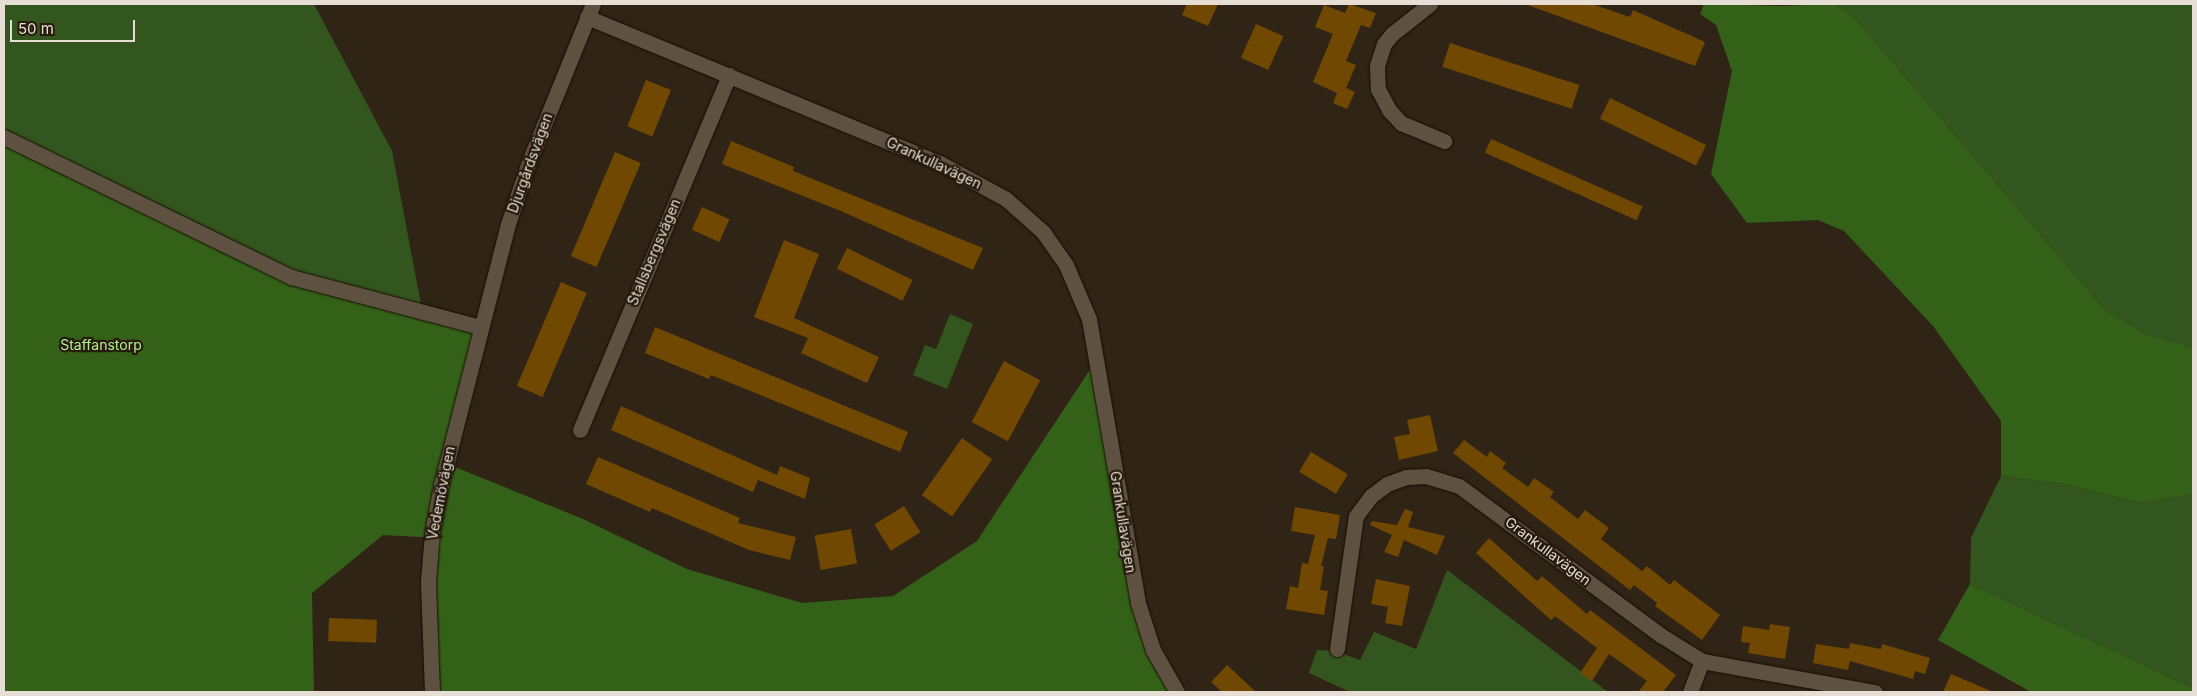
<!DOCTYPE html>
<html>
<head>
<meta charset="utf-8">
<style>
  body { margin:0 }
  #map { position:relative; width:2197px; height:696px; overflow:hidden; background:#302416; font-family:Inter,sans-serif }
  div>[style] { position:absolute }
  .green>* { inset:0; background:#32561e }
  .forest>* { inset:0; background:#336117 }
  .building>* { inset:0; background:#704802; transform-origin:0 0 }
  .roads { filter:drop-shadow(0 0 1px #180d02) drop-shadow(0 0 1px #180d02) }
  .street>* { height:15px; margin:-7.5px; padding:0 7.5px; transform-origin:7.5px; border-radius:7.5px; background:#5f5142 }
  span { translate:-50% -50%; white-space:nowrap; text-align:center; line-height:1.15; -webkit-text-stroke:4.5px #261b0d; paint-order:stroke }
  .street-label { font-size:14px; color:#e6ded5 }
  .park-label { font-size:14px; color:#aef08e }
  .frame { position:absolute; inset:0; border:5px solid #e6ded5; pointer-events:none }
  .scale { position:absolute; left:10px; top:20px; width:125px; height:22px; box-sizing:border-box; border:2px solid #e6ded5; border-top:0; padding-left:6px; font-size:15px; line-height:18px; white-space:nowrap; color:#e6ded5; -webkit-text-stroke:4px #261b0d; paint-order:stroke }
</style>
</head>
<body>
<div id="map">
  <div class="green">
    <div style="clip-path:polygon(4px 4px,314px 4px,392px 151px,423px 315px,300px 279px,4px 140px)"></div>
    <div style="clip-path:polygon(1834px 4px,2193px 4px,2193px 348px,2146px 334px,2106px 311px,1851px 14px)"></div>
    <div style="clip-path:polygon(950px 314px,973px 324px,947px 389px,913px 375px,925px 345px,936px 349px)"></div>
    <div style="clip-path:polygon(2001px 476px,2064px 484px,2141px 503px,2193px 492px,2193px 688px,1970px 584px,1971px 538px)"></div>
    <div style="clip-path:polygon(1447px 570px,1608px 692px,1350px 692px,1309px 673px,1317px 650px,1335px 651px,1360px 660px,1374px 632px,1416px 649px)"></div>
  </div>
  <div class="forest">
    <div style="clip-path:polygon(1704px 4px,1782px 6px,1834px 4px,1851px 14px,2106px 311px,2146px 334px,2193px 348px,2192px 493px,2141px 503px,2064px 484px,2001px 476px,2001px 421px,1933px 326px,1844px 231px,1818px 220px,1747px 223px,1711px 174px,1732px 71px,1716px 25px,1700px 14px)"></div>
    <div style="clip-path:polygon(4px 140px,300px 279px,485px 335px,455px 467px,583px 519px,687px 569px,802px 603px,893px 596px,977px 541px,1101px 353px,1120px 483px,1151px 625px,1183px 692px,438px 692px,432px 594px,438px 538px,383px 535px,312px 593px,314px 692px,4px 692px)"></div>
    <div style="clip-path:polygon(1970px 584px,2193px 688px,2193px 692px,2031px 692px,1938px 640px)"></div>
  </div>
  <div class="building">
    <div style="clip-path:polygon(1187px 4px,1218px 4px,1208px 26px,1182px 15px)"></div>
    <div style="clip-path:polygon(1349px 4px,1376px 13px,1370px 28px,1361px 25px,1346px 61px,1356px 65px,1346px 88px,1355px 92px,1347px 109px,1333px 103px,1337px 93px,1313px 82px,1333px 34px,1315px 27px,1324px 5px,1345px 13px)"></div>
    <div style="clip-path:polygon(1525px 4px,1592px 4px,1630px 17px,1633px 10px,1705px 42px,1695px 66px)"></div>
    <div style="left:1256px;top:24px;width:30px;height:37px;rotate:24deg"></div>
    <div style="left:1450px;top:43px;width:136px;height:25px;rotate:18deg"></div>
    <div style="left:646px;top:80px;width:27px;height:50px;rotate:22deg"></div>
    <div style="left:1610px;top:98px;width:107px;height:23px;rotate:26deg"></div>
    <div style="left:1491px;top:139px;width:166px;height:15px;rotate:24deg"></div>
    <div style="clip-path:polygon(731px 141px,794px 167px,793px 171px,983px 248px,973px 270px,841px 211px,722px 164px)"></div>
    <div style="left:615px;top:152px;width:28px;height:113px;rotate:23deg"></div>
    <div style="left:702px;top:207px;width:30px;height:25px;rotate:24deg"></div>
    <div style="clip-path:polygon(784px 240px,819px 254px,794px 318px,879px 357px,867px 383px,801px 353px,808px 338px,754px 317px)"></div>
    <div style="left:847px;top:248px;width:73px;height:23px;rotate:26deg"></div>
    <div style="left:561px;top:282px;width:28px;height:113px;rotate:23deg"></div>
    <div style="clip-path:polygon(655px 327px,908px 432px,900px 452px,711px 375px,709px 379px,645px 353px)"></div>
    <div style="left:1004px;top:361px;width:41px;height:69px;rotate:28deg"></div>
    <div style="clip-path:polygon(621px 406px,777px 475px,780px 466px,810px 478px,805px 499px,758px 480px,753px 492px,611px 430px)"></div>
    <div style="clip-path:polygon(1430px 415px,1438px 451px,1399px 460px,1394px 437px,1410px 434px,1407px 420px)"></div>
    <div style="left:962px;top:438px;width:37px;height:70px;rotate:35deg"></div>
    <div style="clip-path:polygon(1464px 440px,1487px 457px,1490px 451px,1506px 463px,1502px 468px,1528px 487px,1534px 478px,1554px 492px,1550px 497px,1578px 519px,1585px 510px,1609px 528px,1601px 539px,1642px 571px,1647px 566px,1670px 585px,1674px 580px,1720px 615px,1702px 640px,1655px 606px,1657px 603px,1634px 585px,1630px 590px,1453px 453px)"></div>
    <div style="left:1311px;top:452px;width:43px;height:23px;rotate:31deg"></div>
    <div style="clip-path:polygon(598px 457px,740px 518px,738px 523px,796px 537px,790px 560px,749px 550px,652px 508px,650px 512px,586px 484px)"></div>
    <div style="left:904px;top:506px;width:31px;height:35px;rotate:58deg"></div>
    <div style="clip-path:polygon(1295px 507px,1340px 515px,1336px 539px,1328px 538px,1321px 566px,1324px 566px,1320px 590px,1328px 591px,1324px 615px,1286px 609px,1290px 586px,1298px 588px,1302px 563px,1308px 564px,1315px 535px,1291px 531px)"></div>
    <div style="clip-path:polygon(1405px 509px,1413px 512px,1408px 527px,1445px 536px,1437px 555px,1404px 540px,1398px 557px,1384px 552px,1392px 535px,1370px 525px,1372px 521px,1397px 525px)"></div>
    <div style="left:851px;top:529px;width:35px;height:37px;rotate:80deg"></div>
    <div style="clip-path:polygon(1489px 538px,1537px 581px,1542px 576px,1587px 614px,1590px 610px,1676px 675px,1663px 692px,1638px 692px,1647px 681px,1609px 654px,1592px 681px,1580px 673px,1597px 648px,1555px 616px,1551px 620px,1476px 553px)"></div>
    <div style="clip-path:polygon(1376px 579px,1410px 586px,1402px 626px,1385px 623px,1388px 607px,1371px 604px)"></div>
    <div style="left:329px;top:618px;width:48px;height:23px;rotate:2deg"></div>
    <div style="clip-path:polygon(1770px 624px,1790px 627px,1785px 659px,1748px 653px,1750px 643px,1741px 642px,1743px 626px,1769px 630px)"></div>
    <div style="clip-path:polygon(1850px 643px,1881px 649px,1882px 644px,1930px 658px,1925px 674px,1915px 671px,1913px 679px,1850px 661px,1848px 670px,1813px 663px,1816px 644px,1849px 649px)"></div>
    <div style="clip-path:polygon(1227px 665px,1256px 692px,1222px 692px,1211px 682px)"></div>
    <div style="clip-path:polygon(1951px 674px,1993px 692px,1943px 692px)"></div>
  </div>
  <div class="roads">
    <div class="street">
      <div style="left:1430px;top:4px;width:48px;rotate:141.7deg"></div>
      <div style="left:1392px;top:34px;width:13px;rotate:129deg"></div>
      <div style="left:1384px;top:44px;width:23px;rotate:108deg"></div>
      <div style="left:1377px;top:66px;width:23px;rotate:88deg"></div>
      <div style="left:1378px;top:89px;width:24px;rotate:62deg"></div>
      <div style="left:1389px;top:110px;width:18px;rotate:47deg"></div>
      <div style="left:1401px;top:123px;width:47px;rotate:22.7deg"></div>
      <div style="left:587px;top:17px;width:382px;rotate:22.5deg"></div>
      <div style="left:940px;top:163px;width:75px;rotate:28.6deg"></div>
      <div style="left:1006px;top:199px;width:50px;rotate:41.7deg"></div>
      <div style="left:1043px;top:232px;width:40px;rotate:55.1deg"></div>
      <div style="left:1066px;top:265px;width:59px;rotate:66.9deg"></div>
      <div style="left:1089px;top:319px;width:288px;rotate:80.2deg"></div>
      <div style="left:1138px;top:603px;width:49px;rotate:72.3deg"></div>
      <div style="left:1153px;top:650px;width:48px;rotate:60.3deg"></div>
      <div style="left:4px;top:137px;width:319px;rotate:26deg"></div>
      <div style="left:291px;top:277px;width:196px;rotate:14.8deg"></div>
      <div style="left:580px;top:430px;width:385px;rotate:-67.2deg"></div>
      <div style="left:1337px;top:649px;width:134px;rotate:-81.9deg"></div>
      <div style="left:1356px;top:516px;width:25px;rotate:-53deg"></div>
      <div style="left:1371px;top:496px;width:20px;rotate:-37deg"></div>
      <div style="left:1387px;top:484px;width:20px;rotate:-20deg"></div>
      <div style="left:1406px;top:477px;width:20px;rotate:-3deg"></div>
      <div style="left:1426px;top:476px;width:34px;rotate:17deg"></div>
      <div style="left:1459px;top:486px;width:252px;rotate:36.5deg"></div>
      <div style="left:1662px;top:636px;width:47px;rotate:32deg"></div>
      <div style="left:1702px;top:661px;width:176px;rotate:10.2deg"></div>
      <div style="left:432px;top:692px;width:111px;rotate:-92.1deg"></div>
      <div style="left:428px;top:581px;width:48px;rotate:-85.2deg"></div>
      <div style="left:432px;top:533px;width:49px;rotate:-79.4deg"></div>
      <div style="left:441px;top:485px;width:269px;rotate:-75.6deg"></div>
      <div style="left:508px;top:224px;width:69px;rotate:-71.3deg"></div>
      <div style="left:530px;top:159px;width:167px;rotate:-67.9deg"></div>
      <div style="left:1690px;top:692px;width:33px;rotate:-69deg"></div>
    </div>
  </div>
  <div class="street-label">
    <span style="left:530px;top:163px;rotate:-70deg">Djurgårdsvägen</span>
    <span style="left:934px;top:163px;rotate:25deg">Grankullavägen</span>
    <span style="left:654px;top:252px;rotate:-67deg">Stallsbergsvägen</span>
    <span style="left:441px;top:493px;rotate:-79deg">Vedemövägen</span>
    <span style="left:1123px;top:522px;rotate:81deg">Grankullavägen</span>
    <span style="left:1548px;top:551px;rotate:37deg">Grankullavägen</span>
  </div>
  <div class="park-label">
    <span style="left:101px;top:345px">Staffanstorp</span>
  </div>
  <div class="frame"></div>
  <div class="scale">50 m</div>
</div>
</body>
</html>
